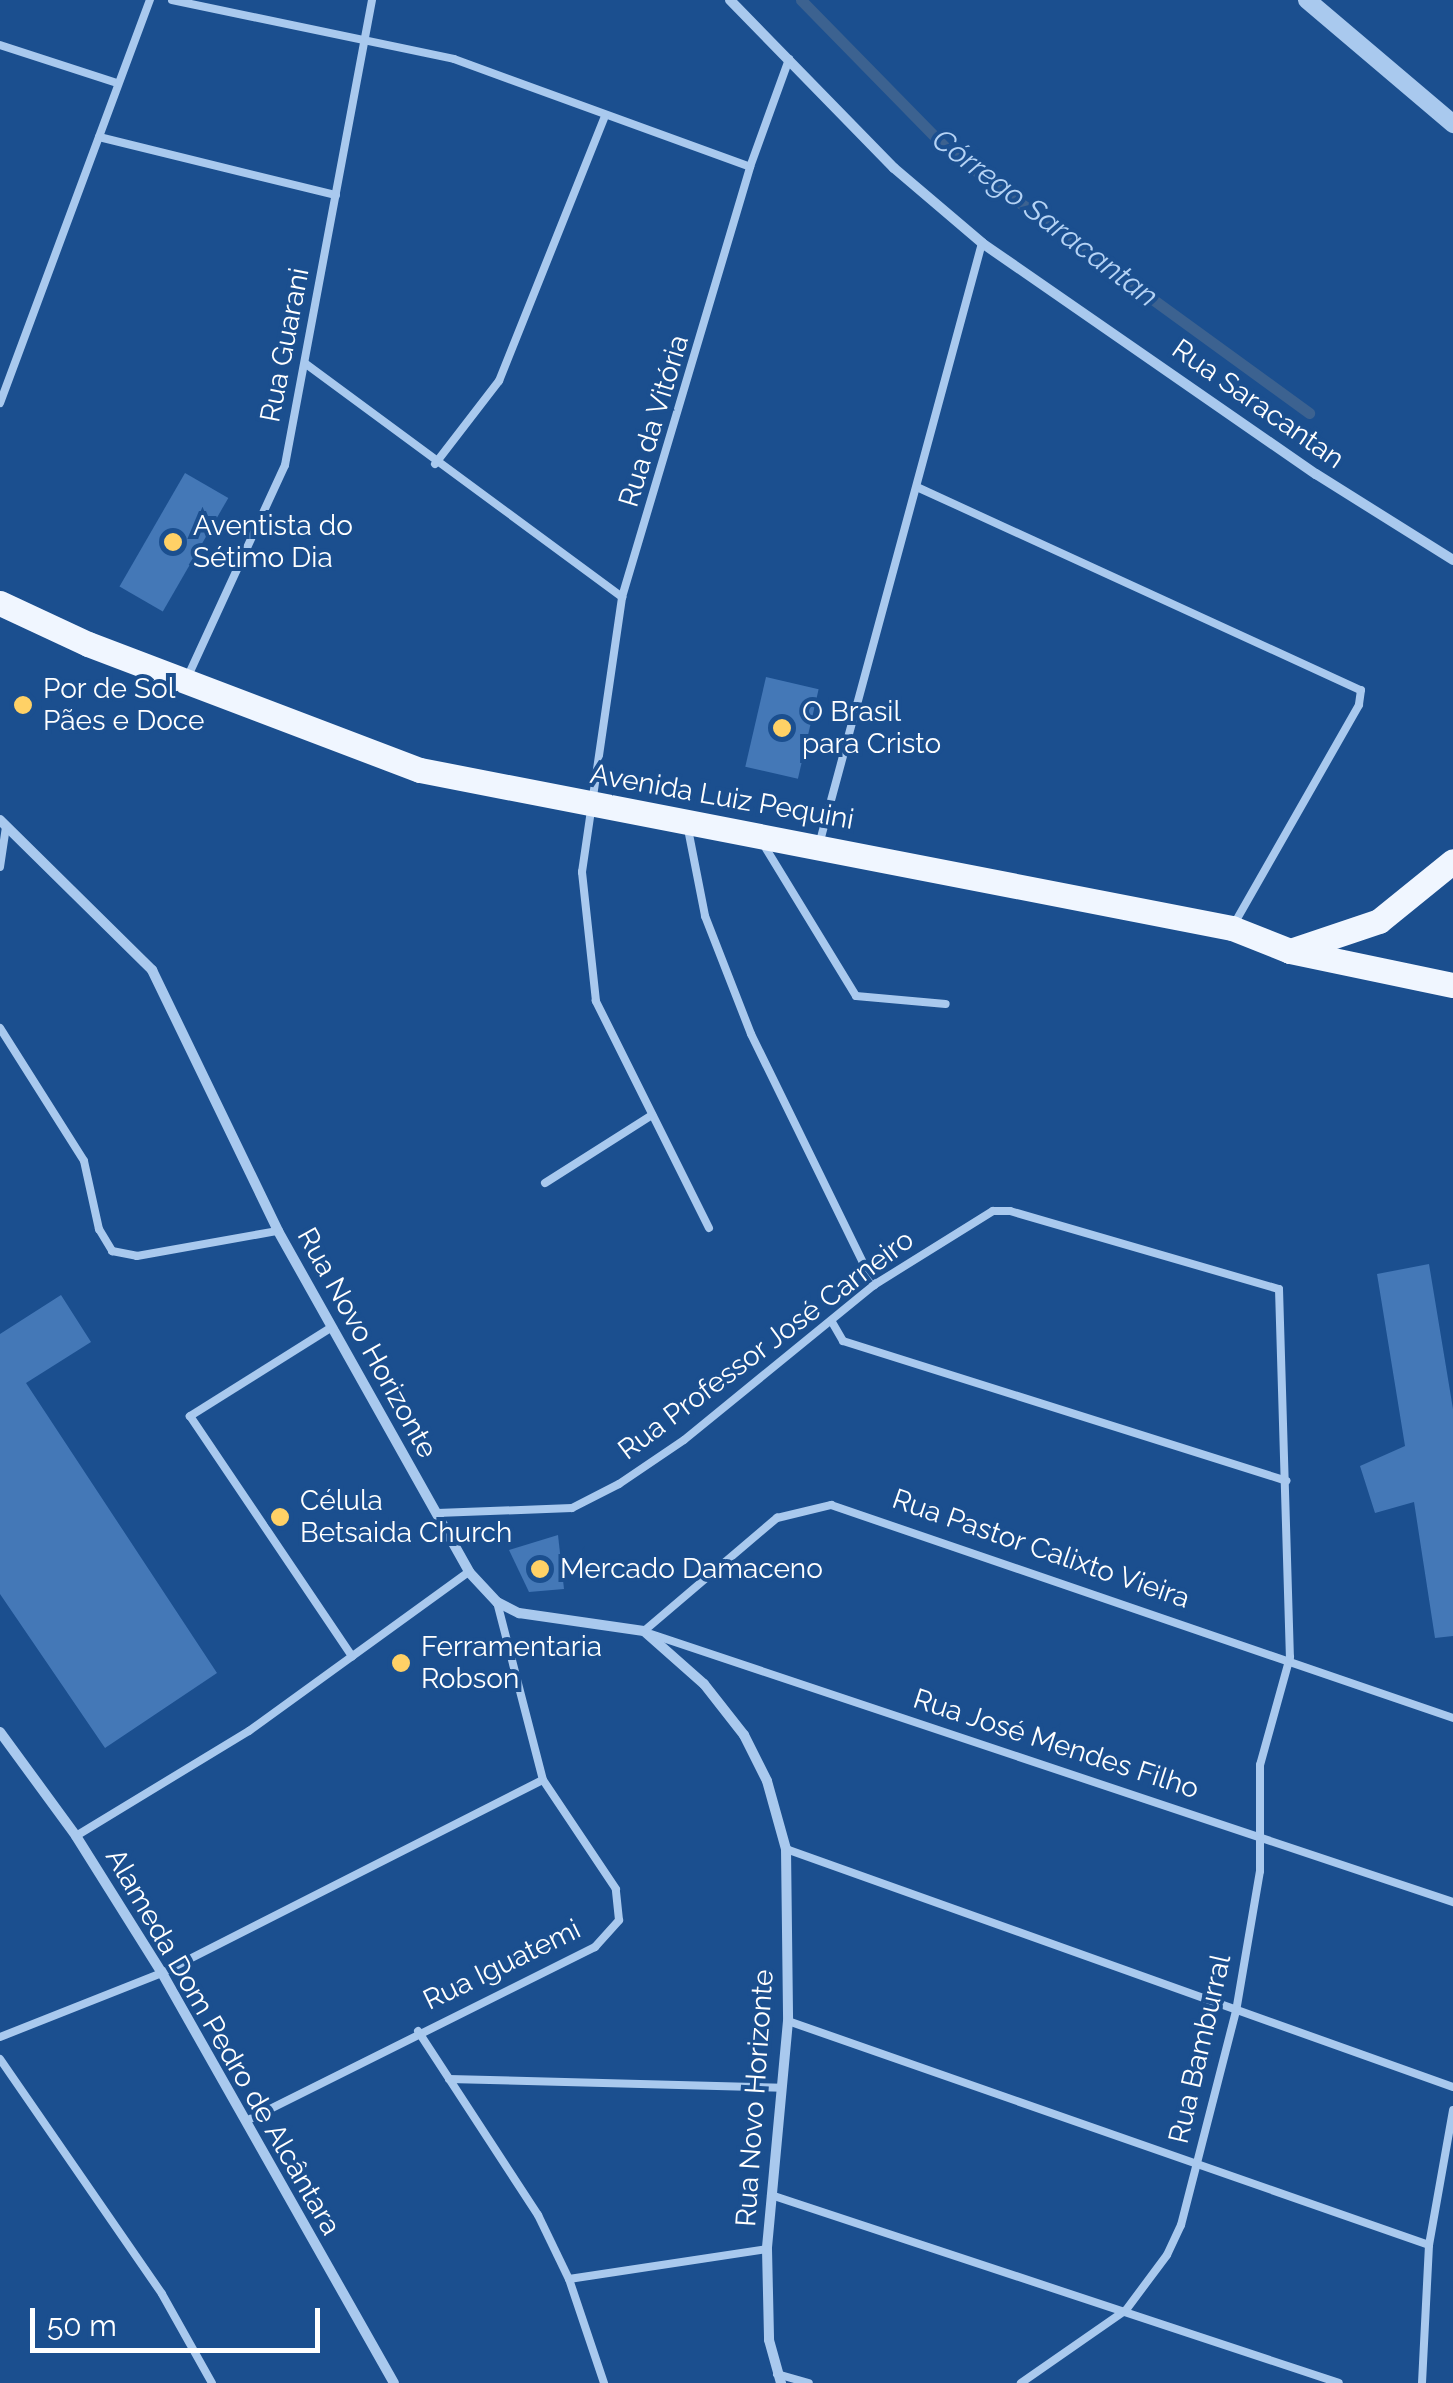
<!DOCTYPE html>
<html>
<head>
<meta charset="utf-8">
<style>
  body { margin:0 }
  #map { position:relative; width:1453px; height:2383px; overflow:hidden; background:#1b4f8f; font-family:Raleway,sans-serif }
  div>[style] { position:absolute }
  .stream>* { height:11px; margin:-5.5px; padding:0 5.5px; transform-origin:5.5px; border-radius:5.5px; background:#3c6290 }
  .building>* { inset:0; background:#4478b7; transform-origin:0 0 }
  .service>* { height:8px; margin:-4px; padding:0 4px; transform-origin:4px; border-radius:4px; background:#a9c9ee }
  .minor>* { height:10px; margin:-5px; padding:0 5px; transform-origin:5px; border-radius:5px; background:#a9c9ee }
  .tertiary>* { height:18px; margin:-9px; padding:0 9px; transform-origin:9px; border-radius:9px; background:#a9c9ee }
  .primary>* { height:25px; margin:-12.5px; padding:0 12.5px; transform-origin:12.5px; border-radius:12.5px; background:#f0f6ff }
  .dots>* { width:28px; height:28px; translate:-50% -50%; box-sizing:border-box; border:5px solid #1b4f8f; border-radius:50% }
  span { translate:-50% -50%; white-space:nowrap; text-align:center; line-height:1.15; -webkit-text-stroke:8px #1b4f8f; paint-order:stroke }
  .street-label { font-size:28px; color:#fff }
  .poi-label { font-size:28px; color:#fff }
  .left { translate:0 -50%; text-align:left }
  .water-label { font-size:30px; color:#b5d3f5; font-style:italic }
  .scale { position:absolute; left:30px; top:2308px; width:290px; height:45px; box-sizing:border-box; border:5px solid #fff; border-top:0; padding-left:12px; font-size:30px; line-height:35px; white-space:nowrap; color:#fff; -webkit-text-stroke:8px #1b4f8f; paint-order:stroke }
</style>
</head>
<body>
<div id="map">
  <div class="stream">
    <div style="left:801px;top:0;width:213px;rotate:45.6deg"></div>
    <div style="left:950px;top:152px;width:444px;rotate:36deg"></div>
  </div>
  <div class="building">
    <div style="left:185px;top:473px;width:50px;height:131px;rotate:30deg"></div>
    <div style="left:766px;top:677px;width:54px;height:92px;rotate:13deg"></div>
    <div style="clip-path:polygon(1429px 1264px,1453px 1409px,1453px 1636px,1435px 1638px,1414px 1502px,1375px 1513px,1360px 1466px,1405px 1446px,1377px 1274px)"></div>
    <div style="clip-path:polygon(61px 1295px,91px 1342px,26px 1383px,217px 1673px,105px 1748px,0 1594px,0 1334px)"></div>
    <div style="clip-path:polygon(558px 1535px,564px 1589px,529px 1592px,509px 1550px)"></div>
  </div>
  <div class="service">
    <div style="left:172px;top:0;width:288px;rotate:11.8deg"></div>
    <div style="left:454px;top:59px;width:315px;rotate:20deg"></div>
    <div style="left:0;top:45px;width:123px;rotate:18deg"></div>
    <div style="left:99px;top:137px;width:244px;rotate:13.8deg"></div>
    <div style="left:306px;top:364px;width:393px;rotate:36.4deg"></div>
    <div style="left:0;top:403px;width:430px;rotate:-69.6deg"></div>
    <div style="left:435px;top:464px;width:105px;rotate:-52.4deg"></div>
    <div style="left:499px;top:381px;width:285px;rotate:-68.2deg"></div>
    <div style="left:919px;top:488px;width:486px;rotate:24.6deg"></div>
    <div style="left:1361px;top:690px;width:15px;rotate:98deg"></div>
    <div style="left:1359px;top:705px;width:254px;rotate:119.7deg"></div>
    <div style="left:188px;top:676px;width:232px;rotate:-65.3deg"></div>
    <div style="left:285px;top:465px;width:473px;rotate:-79.4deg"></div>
    <div style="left:688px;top:829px;width:89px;rotate:78.9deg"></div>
    <div style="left:705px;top:916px;width:127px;rotate:68.7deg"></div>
    <div style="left:751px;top:1034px;width:280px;rotate:63.9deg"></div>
    <div style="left:820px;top:841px;width:620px;rotate:-74.84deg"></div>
    <div style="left:762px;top:842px;width:180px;rotate:58.6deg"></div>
    <div style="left:856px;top:996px;width:90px;rotate:5.1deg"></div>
    <div style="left:0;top:867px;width:40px;rotate:-81.5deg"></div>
    <div style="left:0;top:1028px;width:157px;rotate:57.7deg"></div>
    <div style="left:84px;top:1161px;width:70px;rotate:77.6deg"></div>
    <div style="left:99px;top:1229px;width:26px;rotate:59deg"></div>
    <div style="left:112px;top:1251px;width:25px;rotate:11deg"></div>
    <div style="left:137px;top:1256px;width:143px;rotate:-10.1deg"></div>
    <div style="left:545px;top:1183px;width:127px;rotate:-32.4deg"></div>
    <div style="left:709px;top:1228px;width:254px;rotate:-116.5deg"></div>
    <div style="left:596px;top:1001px;width:130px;rotate:-96.2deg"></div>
    <div style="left:582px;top:872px;width:278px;rotate:-81.7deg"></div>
    <div style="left:622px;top:597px;width:449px;rotate:-73.4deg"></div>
    <div style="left:750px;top:167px;width:115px;rotate:-70.1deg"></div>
    <div style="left:832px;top:1322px;width:22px;rotate:60deg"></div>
    <div style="left:843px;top:1341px;width:465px;rotate:17.5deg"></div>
    <div style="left:332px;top:1327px;width:168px;rotate:147.9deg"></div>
    <div style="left:190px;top:1416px;width:290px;rotate:56deg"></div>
    <div style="left:437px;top:1513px;width:135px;rotate:-2.1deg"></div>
    <div style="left:572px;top:1508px;width:53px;rotate:-27.1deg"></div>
    <div style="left:619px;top:1484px;width:78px;rotate:-34.1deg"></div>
    <div style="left:684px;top:1440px;width:245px;rotate:-39.2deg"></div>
    <div style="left:874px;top:1285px;width:140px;rotate:-31.9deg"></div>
    <div style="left:993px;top:1211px;width:17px"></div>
    <div style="left:1010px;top:1211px;width:280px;rotate:16.2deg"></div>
    <div style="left:1279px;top:1289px;width:368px;rotate:88.3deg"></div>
    <div style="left:1290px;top:1657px;width:112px;rotate:105.5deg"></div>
    <div style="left:1260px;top:1765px;width:106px;rotate:90deg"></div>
    <div style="left:1260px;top:1871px;width:142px;rotate:99.7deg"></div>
    <div style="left:1236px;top:2011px;width:221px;rotate:104.4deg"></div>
    <div style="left:1181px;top:2225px;width:33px;rotate:115deg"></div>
    <div style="left:1167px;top:2255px;width:69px;rotate:126.7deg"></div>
    <div style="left:1126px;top:2310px;width:128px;rotate:145.2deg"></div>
    <div style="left:644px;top:1631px;width:175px;rotate:-40.4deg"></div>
    <div style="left:777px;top:1518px;width:56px;rotate:-13.5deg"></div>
    <div style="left:831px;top:1505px;width:657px;rotate:18.9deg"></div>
    <div style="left:651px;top:1634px;width:846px;rotate:18.48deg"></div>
    <div style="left:76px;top:1836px;width:202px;rotate:-31.3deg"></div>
    <div style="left:249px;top:1731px;width:271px;rotate:-35.9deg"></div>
    <div style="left:786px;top:1849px;width:708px;rotate:19.64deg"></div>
    <div style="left:788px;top:2021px;width:679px;rotate:19.26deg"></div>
    <div style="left:418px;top:2031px;width:220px;rotate:56.9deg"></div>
    <div style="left:538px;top:2215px;width:71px;rotate:64.2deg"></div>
    <div style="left:569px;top:2279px;width:110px;rotate:71.4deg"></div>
    <div style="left:0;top:2037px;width:174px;rotate:-21.6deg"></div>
    <div style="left:162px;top:1973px;width:427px;rotate:-26.9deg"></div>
    <div style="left:0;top:2059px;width:285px;rotate:55.4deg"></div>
    <div style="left:162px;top:2294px;width:102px;rotate:60.7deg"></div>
    <div style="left:449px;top:2079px;width:333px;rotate:1.5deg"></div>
    <div style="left:248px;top:2120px;width:388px;rotate:-26.5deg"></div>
    <div style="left:595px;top:1947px;width:36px;rotate:-48deg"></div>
    <div style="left:619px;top:1920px;width:31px;rotate:-96deg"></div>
    <div style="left:616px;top:1889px;width:131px;rotate:-123.8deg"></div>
    <div style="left:543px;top:1780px;width:184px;rotate:-104.5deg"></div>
    <div style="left:771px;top:2195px;width:598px;rotate:18.31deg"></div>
    <div style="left:569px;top:2279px;width:200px;rotate:-8.6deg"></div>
    <div style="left:777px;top:2374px;width:33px;rotate:16deg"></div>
    <div style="left:1422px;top:2383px;width:138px;rotate:-87.1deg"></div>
    <div style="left:1429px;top:2245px;width:137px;rotate:-79.9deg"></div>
  </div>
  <div class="minor">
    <div style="left:730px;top:0;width:235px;rotate:45.7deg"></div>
    <div style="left:894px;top:168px;width:116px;rotate:40.4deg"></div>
    <div style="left:982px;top:243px;width:406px;rotate:34.7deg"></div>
    <div style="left:1316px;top:474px;width:162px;rotate:32.1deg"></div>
    <div style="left:0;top:820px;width:214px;rotate:44.6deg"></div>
    <div style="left:152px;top:970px;width:290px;rotate:64.2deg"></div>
    <div style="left:278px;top:1231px;width:391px;rotate:60.7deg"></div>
    <div style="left:469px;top:1572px;width:41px;rotate:47deg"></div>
    <div style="left:497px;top:1602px;width:25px;rotate:27deg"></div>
    <div style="left:519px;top:1613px;width:126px;rotate:8.2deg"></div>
    <div style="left:644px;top:1631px;width:80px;rotate:41.5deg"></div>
    <div style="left:704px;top:1684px;width:65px;rotate:51.9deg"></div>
    <div style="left:744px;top:1735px;width:51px;rotate:63.4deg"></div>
    <div style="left:767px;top:1781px;width:71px;rotate:74.4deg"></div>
    <div style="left:786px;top:1849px;width:172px;rotate:89.3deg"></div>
    <div style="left:788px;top:2021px;width:229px;rotate:95.3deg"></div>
    <div style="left:767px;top:2249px;width:91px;rotate:88.7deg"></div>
    <div style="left:769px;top:2340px;width:45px;rotate:74.4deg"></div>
    <div style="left:0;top:1732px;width:129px;rotate:53.8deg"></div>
    <div style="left:76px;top:1836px;width:162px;rotate:57.9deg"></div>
    <div style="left:162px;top:1973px;width:471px;rotate:60.5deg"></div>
  </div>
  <div class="tertiary">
    <div style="left:1307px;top:0;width:192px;rotate:40.3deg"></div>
  </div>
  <div class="primary">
    <div style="left:0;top:603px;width:97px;rotate:25deg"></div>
    <div style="left:88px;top:644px;width:355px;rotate:20.8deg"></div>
    <div style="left:420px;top:770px;width:827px;rotate:11.01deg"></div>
    <div style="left:1232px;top:928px;width:62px;rotate:21.6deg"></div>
    <div style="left:1290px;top:951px;width:167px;rotate:11.8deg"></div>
    <div style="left:1290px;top:951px;width:94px;rotate:-18.6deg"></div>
    <div style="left:1379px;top:921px;width:95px;rotate:-39deg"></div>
  </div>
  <div class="dots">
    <div style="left:173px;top:542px;background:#ffd166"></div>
    <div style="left:23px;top:705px;background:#ffd166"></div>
    <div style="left:782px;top:728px;background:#ffd166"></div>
    <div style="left:280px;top:1517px;background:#ffd166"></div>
    <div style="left:540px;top:1569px;background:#ffd166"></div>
    <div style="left:401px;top:1663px;background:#ffd166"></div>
  </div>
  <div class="street-label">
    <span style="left:285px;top:345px;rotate:-79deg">Rua Guarani</span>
    <span style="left:1258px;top:404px;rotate:35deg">Rua Saracantan</span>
    <span style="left:654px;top:421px;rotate:-73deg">Rua da Vitória</span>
    <span style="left:722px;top:797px;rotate:10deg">Avenida Luiz Pequini</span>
    <span style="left:367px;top:1343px;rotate:61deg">Rua Novo Horizonte</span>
    <span style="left:766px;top:1345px;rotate:-37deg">Rua Professor José Carneiro</span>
    <span style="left:1041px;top:1549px;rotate:19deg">Rua Pastor Calixto Vieira</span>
    <span style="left:1056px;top:1744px;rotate:18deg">Rua José Mendes Filho</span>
    <span style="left:502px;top:1965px;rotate:-26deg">Rua Iguatemi</span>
    <span style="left:223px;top:2042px;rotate:60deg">Alameda Dom Pedro de Alcântara</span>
    <span style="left:1200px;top:2049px;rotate:-77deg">Rua Bamburral</span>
    <span style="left:755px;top:2098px;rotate:-86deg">Rua Novo Horizonte</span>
  </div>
  <div class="poi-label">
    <span class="left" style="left:193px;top:542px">Aventista do<br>Sétimo Dia</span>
    <span class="left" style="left:43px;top:705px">Por de Sol<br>Pães e Doce</span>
    <span class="left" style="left:802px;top:728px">O Brasil<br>para Cristo</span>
    <span class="left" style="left:300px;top:1517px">Célula<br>Betsaida Church</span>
    <span class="left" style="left:560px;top:1569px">Mercado Damaceno</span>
    <span class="left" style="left:421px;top:1663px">Ferramentaria<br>Robson</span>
  </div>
  <div class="water-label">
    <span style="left:1045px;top:218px;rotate:37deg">Córrego Saracantan</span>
  </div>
  <div class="scale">50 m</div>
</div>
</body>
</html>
